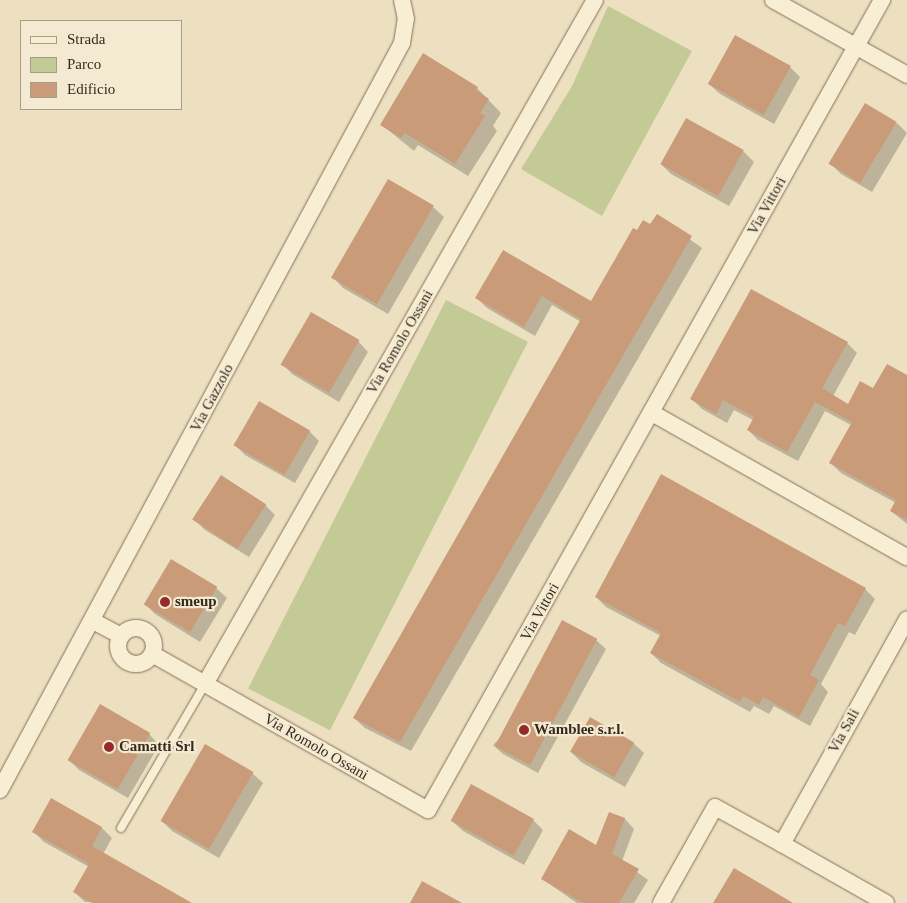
<!DOCTYPE html>
<html>
<head>
<meta charset="utf-8">
<style>
  body { margin:0 }
  #map { position:relative; width:907px; height:903px; overflow:hidden; background:#ede0c1; font-family:Georgia,serif }
  div>[style] { position:absolute }
  .green>* { inset:0; background:#c4ca95; transform-origin:0 0 }
  .shadow>* { inset:0; background:#0003 }
  .building>* { inset:0; background:#ca9b78; transform-origin:0 0 }
  .roads { filter:drop-shadow(0 0 1px #867159) drop-shadow(0 0 1px #867159) }
  .service>* { height:8px; margin:-4px; padding:0 4px; transform-origin:4px; border-radius:4px; background:#f8eed4 }
  .minor>* { height:16px; margin:-8px; padding:0 8px; transform-origin:8px; border-radius:8px; background:#f8eed4 }
  .minor>.ring { margin:-8px; padding:0; box-sizing:content-box; background:none; border:16px solid #f8eed4; border-radius:50% }
  .dots>* { width:14px; height:14px; translate:-50% -50%; box-sizing:border-box; border:2px solid #f4ead1; border-radius:50% }
  span { translate:-50% -50%; white-space:nowrap; text-align:center; line-height:1.15; -webkit-text-stroke:4.5px #f4ead1; paint-order:stroke }
  .street-label { font-size:15px; color:#36291d }
  .poi-label { font-size:15px; color:#36291d; font-weight:700 }
  .left { translate:0 -50%; text-align:left }
  .legend { position:absolute; left:20px; top:20px; width:162px; height:90px; box-sizing:border-box; background:#f4ead1; border:1px solid #a89d89; margin:0; padding:6px 9px; list-style:none; font-size:15px; color:#36291d }
  .legend li { display:flex; align-items:center; gap:10px; height:25px }
  .legend b { width:25px; border:1px solid #a89d89 }
</style>
</head>
<body>
<div id="map">
  <div class="green">
    <div style="clip-path:polygon(608px 6px,692px 51px,602px 216px,521px 169px,572px 86px)"></div>
    <div style="left:446px;top:300px;width:92px;height:436px;rotate:27deg"></div>
  </div>
  <div class="shadow">
    <div style="clip-path:polygon(790px 67px,800px 77px,774px 124px,720px 94px,709px 84px)"></div>
    <div style="clip-path:polygon(477px 88px,501px 113px,493px 126px,497px 131px,468px 176px,418px 145px,414px 151px,382px 125px)"></div>
    <div style="clip-path:polygon(686px 120px,743px 151px,754px 162px,729px 206px,671px 174px,661px 164px)"></div>
    <div style="clip-path:polygon(897px 123px,907px 133px,872px 192px,841px 174px,831px 164px)"></div>
    <div style="clip-path:polygon(433px 207px,444px 217px,388px 314px,343px 288px,333px 277px)"></div>
    <div style="clip-path:polygon(657px 216px,702px 248px,411px 751px,365px 728px,354px 718px,581px 322px,552px 305px,535px 336px,487px 308px,477px 298px,504px 252px,592px 303px,637px 232px,651px 226px)"></div>
    <div style="clip-path:polygon(311px 314px,358px 341px,368px 352px,339px 402px,292px 374px,282px 363px)"></div>
    <div style="clip-path:polygon(847px 343px,857px 353px,833px 396px,849px 406px,874px 390px,907px 376px,907px 524px,891px 511px,896px 503px,841px 473px,831px 463px,851px 425px,825px 411px,798px 461px,758px 440px,748px 430px,753px 420px,734px 410px,727px 423px,702px 409px,692px 399px)"></div>
    <div style="clip-path:polygon(309px 431px,319px 441px,295px 483px,245px 455px,235px 445px)"></div>
    <div style="clip-path:polygon(265px 505px,275px 515px,249px 557px,205px 530px,194px 519px)"></div>
    <div style="clip-path:polygon(216px 588px,227px 598px,200px 642px,155px 614px,145px 604px)"></div>
    <div style="clip-path:polygon(865px 589px,875px 599px,855px 635px,849px 632px,821px 684px,828px 692px,810px 726px,774px 706px,769px 714px,754px 706px,750px 712px,661px 663px,651px 653px,661px 636px,606px 607px,596px 597px)"></div>
    <div style="clip-path:polygon(596px 640px,606px 649px,538px 773px,503px 754px,493px 745px)"></div>
    <div style="clip-path:polygon(590px 719px,633px 743px,644px 753px,625px 787px,581px 762px,571px 752px)"></div>
    <div style="clip-path:polygon(149px 734px,159px 745px,128px 798px,79px 770px,69px 760px)"></div>
    <div style="clip-path:polygon(252px 773px,263px 783px,219px 858px,172px 831px,162px 821px)"></div>
    <div style="clip-path:polygon(52px 800px,102px 828px,112px 838px,103px 854px,186px 903px,85px 902px,74px 892px,89px 867px,44px 842px,34px 832px)"></div>
    <div style="clip-path:polygon(610px 814px,625px 819px,634px 829px,622px 861px,648px 880px,634px 903px,577px 903px,542px 879px,597px 847px)"></div>
    <div style="clip-path:polygon(533px 820px,543px 830px,524px 865px,463px 831px,452px 821px)"></div>
  </div>
  <div class="building">
    <div style="left:735px;top:35px;width:64px;height:56px;rotate:29deg"></div>
    <div style="clip-path:polygon(423px 53px,478px 87px,476px 90px,489px 99px,480px 113px,485px 116px,455px 164px,405px 133px,401px 138px,380px 125px)"></div>
    <div style="left:865px;top:103px;width:37px;height:71px;rotate:31deg"></div>
    <div style="left:686px;top:118px;width:66px;height:53px;rotate:29deg"></div>
    <div style="left:388px;top:179px;width:53px;height:114px;rotate:30deg"></div>
    <div style="clip-path:polygon(657px 214px,692px 236px,400px 742px,353px 718px,581px 319px,542px 296px,524px 327px,475px 298px,503px 250px,591px 301px,633px 228px,637px 230px,643px 220px,650px 224px)"></div>
    <div style="clip-path:polygon(751px 289px,848px 342px,822px 388px,848px 404px,860px 381px,873px 388px,887px 364px,907px 375px,907px 520px,890px 511px,896px 500px,829px 463px,852px 422px,815px 402px,787px 452px,747px 430px,754px 417px,723px 400px,716px 414px,690px 399px)"></div>
    <div style="left:311px;top:312px;width:56px;height:61px;rotate:30deg"></div>
    <div style="left:259px;top:401px;width:59px;height:51px;rotate:30deg"></div>
    <div style="clip-path:polygon(661px 474px,866px 588px,845px 626px,838px 623px,810px 675px,819px 680px,799px 717px,763px 697px,759px 705px,743px 696px,740px 702px,650px 653px,661px 633px,595px 597px)"></div>
    <div style="left:221px;top:475px;width:54px;height:53px;rotate:33deg"></div>
    <div style="left:171px;top:559px;width:54px;height:53px;rotate:31deg"></div>
    <div style="left:562px;top:620px;width:40px;height:143px;rotate:28deg"></div>
    <div style="left:100px;top:704px;width:58px;height:65px;rotate:30deg"></div>
    <div style="left:590px;top:717px;width:51px;height:40px;rotate:30deg"></div>
    <div style="left:205px;top:744px;width:56px;height:89px;rotate:30deg"></div>
    <div style="left:471px;top:784px;width:72px;height:42px;rotate:29deg"></div>
    <div style="clip-path:polygon(51px 798px,102px 827px,92px 846px,192px 903px,92px 903px,73px 892px,89px 864px,32px 832px)"></div>
    <div style="clip-path:polygon(609px 812px,625px 818px,612px 854px,639px 869px,619px 903px,583px 903px,541px 879px,569px 829px,596px 845px)"></div>
    <div style="clip-path:polygon(734px 868px,793px 903px,713px 903px)"></div>
    <div style="clip-path:polygon(422px 881px,462px 903px,410px 903px)"></div>
  </div>
  <div class="roads">
    <div class="service">
      <div style="left:121px;top:828px;width:167px;rotate:-59.7deg"></div>
    </div>
    <div class="minor">
      <div style="left:773px;top:0;width:154px;rotate:29.2deg"></div>
      <div style="left:652px;top:413px;width:293px;rotate:29.5deg"></div>
      <div style="left:93px;top:621px;width:32px;rotate:28deg"></div>
      <div class="ring" style="left:118px;top:628px;width:20px;height:20px"></div>
      <div style="left:152px;top:654px;width:317px;rotate:29.5deg"></div>
      <div style="left:428px;top:810px;width:929px;rotate:-60.73deg"></div>
      <div style="left:205px;top:684px;width:787px;rotate:-60.31deg"></div>
      <div style="left:0;top:790px;width:848px;rotate:-61.71deg"></div>
      <div style="left:402px;top:43px;width:24px;rotate:-81deg"></div>
      <div style="left:406px;top:19px;width:19px;rotate:-102deg"></div>
      <div style="left:661px;top:903px;width:110px;rotate:-60.6deg"></div>
      <div style="left:715px;top:807px;width:77px;rotate:28.9deg"></div>
      <div style="left:886px;top:903px;width:120px;rotate:-150.4deg"></div>
      <div style="left:782px;top:844px;width:257px;rotate:-60.9deg"></div>
    </div>
  </div>
  <div class="dots">
    <div style="left:165px;top:602px;background:#942b2a"></div>
    <div style="left:524px;top:730px;background:#942b2a"></div>
    <div style="left:109px;top:747px;background:#942b2a"></div>
  </div>
  <div class="street-label">
    <span style="left:767px;top:206px;rotate:-61deg">Via Vittori</span>
    <span style="left:400px;top:342px;rotate:-60deg">Via Romolo Ossani</span>
    <span style="left:212px;top:398px;rotate:-62deg">Via Gazzolo</span>
    <span style="left:540px;top:612px;rotate:-61deg">Via Vittori</span>
    <span style="left:844px;top:731px;rotate:-61deg">Via Sali</span>
    <span style="left:316px;top:747px;rotate:30deg">Via Romolo Ossani</span>
  </div>
  <div class="poi-label">
    <span class="left" style="left:175px;top:602px">smeup</span>
    <span class="left" style="left:534px;top:730px">Wamblee s.r.l.</span>
    <span class="left" style="left:119px;top:747px">Camatti Srl</span>
  </div>
  <ul class="legend">
  <li><b style="height:6px;background:#f8eed4"></b>Strada</li>
  <li><b style="height:14px;background:#c4ca95"></b>Parco</li>
  <li><b style="height:14px;background:#ca9b78"></b>Edificio</li>
  </ul>
</div>
</body>
</html>
